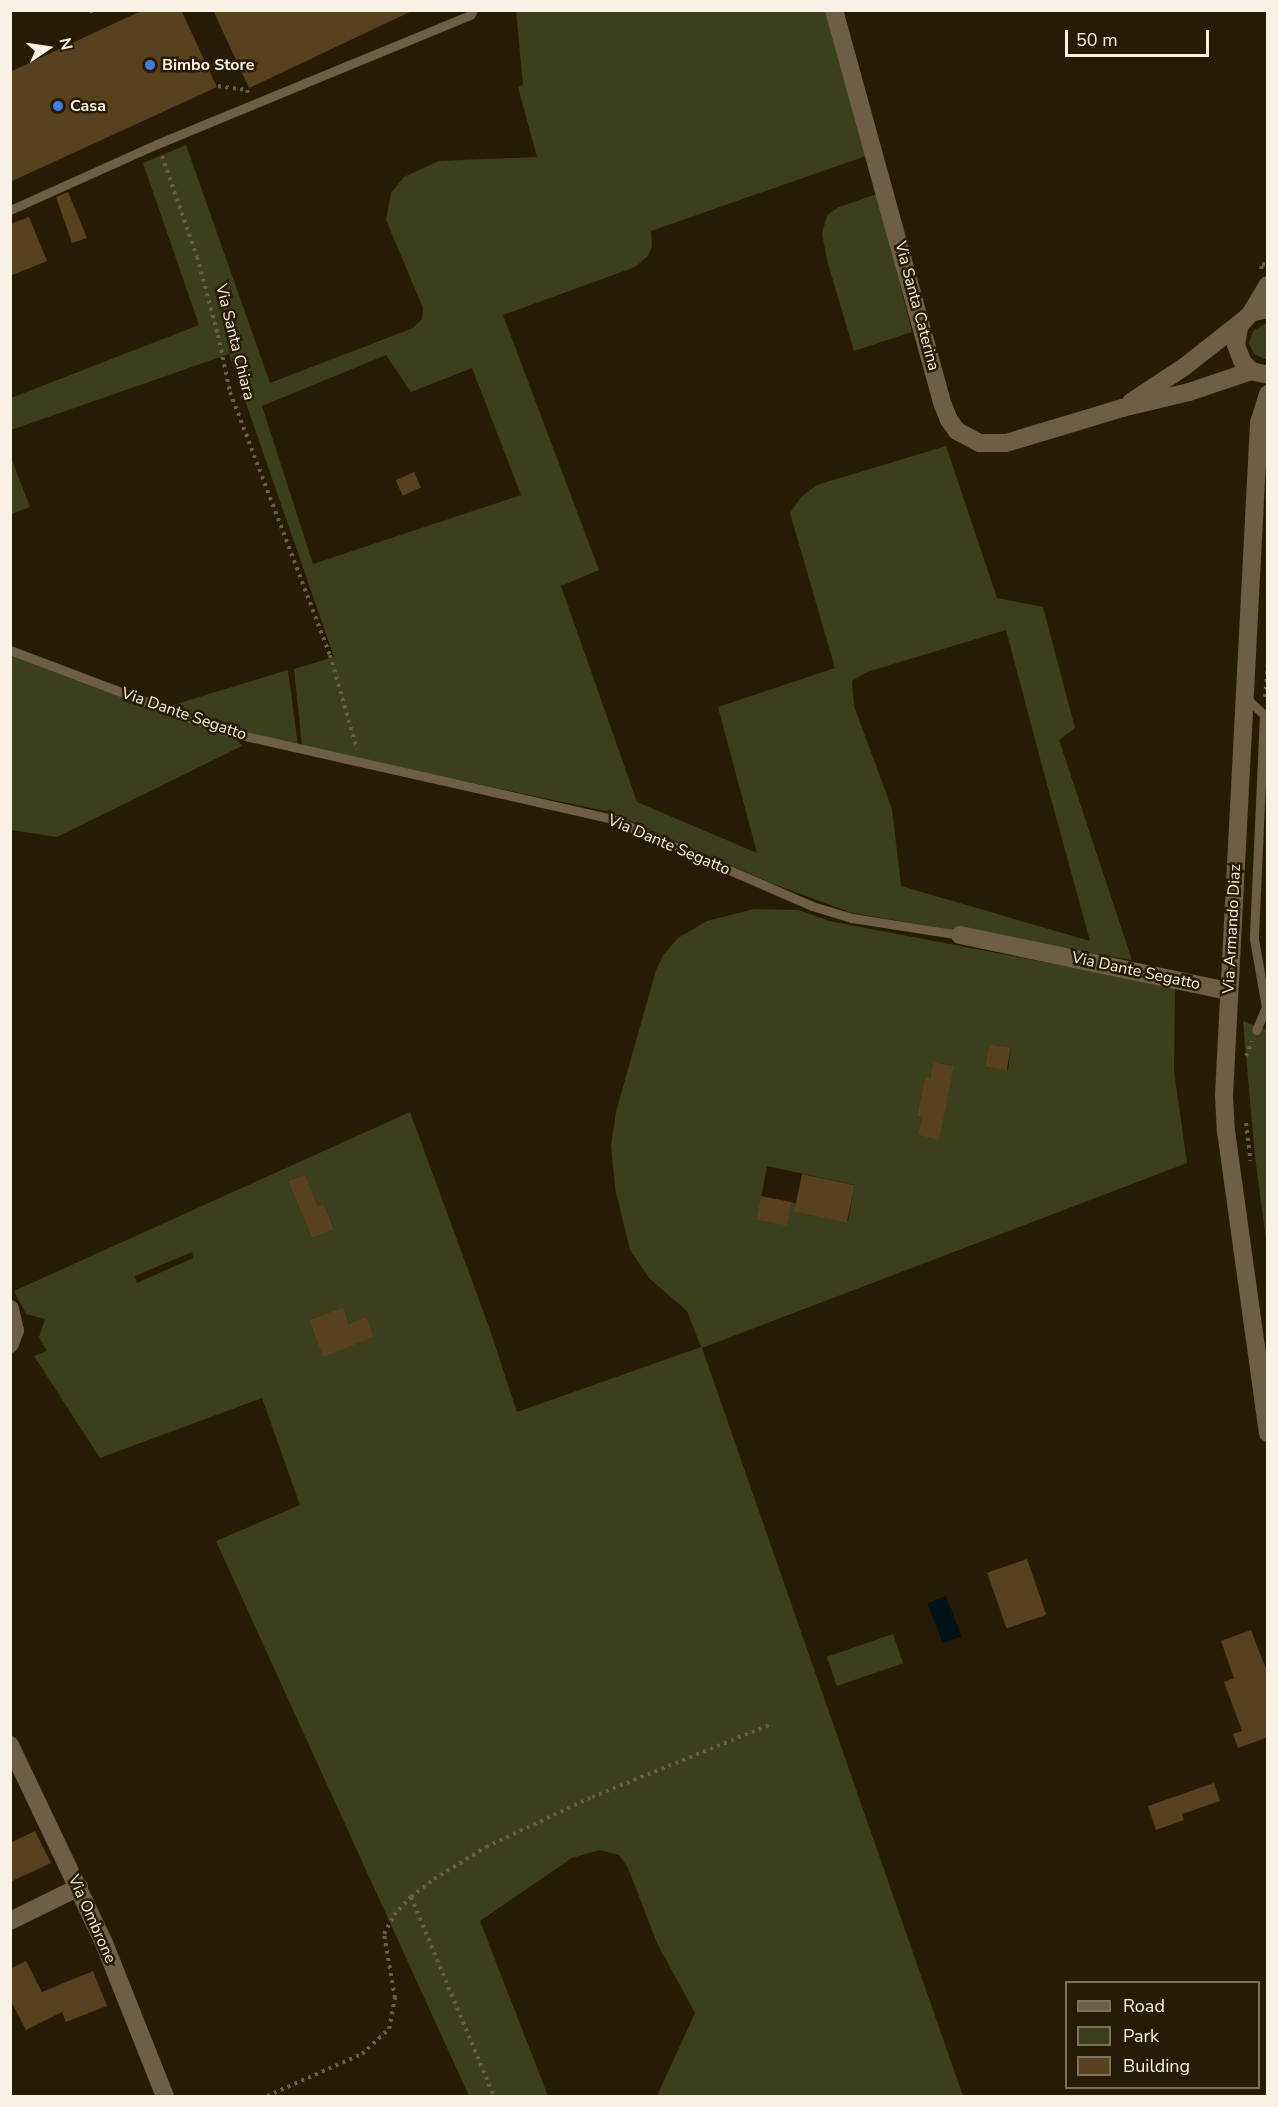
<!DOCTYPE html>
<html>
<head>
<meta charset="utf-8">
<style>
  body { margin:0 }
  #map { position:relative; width:1278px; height:2107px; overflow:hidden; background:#281b05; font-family:"Nunito Sans",sans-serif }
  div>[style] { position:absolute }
  .green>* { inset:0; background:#3c3f1b; transform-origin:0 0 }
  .water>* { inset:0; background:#001318; transform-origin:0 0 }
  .building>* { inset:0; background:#58411e; transform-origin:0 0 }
  .path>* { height:4px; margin-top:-2px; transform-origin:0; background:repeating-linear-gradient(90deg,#6a5e4b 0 3px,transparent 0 7.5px) }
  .service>* { height:9px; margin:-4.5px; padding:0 4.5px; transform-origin:4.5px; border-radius:4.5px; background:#6e5e47 }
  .minor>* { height:18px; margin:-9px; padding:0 9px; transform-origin:9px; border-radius:9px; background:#6e5e47 }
  .tertiary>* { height:18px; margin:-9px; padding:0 9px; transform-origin:9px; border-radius:9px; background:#6e5e47 }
  .dots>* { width:16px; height:16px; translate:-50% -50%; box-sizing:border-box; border:3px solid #281b05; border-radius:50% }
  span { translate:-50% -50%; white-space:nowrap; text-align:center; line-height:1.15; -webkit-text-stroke:5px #281b05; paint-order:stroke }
  .poi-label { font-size:16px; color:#faf1e4; font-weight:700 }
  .left { translate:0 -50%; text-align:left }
  .street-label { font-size:16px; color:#faf1e4 }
  .frame { position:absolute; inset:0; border:12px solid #faf1e4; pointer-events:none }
  .legend { position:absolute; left:1065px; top:1981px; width:195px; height:108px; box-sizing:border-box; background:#281b05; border:2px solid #7c715e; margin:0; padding:8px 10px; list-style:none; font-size:18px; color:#faf1e4 }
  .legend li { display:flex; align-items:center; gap:12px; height:30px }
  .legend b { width:30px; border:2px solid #7c715e }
  .north { position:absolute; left:18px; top:18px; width:60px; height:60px; -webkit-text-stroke:4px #281b05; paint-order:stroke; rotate:77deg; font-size:16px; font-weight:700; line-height:24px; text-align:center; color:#faf1e4 }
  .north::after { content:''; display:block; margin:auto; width:21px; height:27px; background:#faf1e4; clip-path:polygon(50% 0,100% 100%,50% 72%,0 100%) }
  .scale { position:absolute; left:1065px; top:30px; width:144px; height:27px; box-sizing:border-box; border:3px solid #faf1e4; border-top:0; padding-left:8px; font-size:18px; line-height:21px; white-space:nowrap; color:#faf1e4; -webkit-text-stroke:4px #281b05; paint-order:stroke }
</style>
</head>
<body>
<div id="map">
  <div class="green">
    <div style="clip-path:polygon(evenodd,516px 11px,830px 11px,869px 155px,651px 231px,652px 246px,648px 256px,635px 267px,503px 315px,599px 570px,561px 586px,637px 802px,757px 853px,718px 707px,835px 668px,790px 513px,801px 497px,817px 485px,946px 446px,997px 598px,1043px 607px,1075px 728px,1059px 740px,1132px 960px,852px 913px,771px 883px,610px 812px,302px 747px,294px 669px,334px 657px,229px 354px,11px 430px,11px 398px,199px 325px,143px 163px,186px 145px,270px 383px,413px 328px,422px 319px,423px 308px,386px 220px,391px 193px,404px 177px,439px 161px,537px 157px,518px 87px,523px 85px,516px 11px,386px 355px,411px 392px,472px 368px,521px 495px,313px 564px,262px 406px,386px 355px,516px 11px,1006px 630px,1045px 777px,1090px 941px,901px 886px,892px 809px,854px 706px,852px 681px,867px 672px,1006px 630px)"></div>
    <div style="clip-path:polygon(877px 194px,912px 332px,854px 351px,828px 264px,822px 234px,827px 215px,839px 207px)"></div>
    <div style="clip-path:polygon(1267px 323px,1268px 323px,1267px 360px,1254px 354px,1249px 343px,1253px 331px)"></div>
    <div style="clip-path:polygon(10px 455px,30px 507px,11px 514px,10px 514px)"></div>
    <div style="clip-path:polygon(10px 653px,163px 708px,288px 670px,298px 746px,232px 734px,242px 746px,57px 837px,11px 830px)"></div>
    <div style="clip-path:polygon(evenodd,754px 909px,799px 910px,829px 921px,1175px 987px,1174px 1071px,1187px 1163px,702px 1348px,963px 2096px,657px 2096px,695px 2013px,657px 1943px,628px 1868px,619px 1855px,599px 1850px,572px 1858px,480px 1921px,548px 2096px,469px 2096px,216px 1541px,300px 1505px,262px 1398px,100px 1458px,34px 1356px,47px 1351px,39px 1337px,45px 1319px,26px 1314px,14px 1291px,410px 1112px,489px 1327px,517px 1412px,701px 1347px,687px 1311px,649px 1278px,630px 1250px,615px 1188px,611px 1146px,616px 1112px,656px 970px,664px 954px,678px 938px,707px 921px,754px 909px,989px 1044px,1011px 1048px,1008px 1070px,985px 1067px,989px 1044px,754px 909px,933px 1062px,953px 1066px,938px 1139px,918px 1135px,922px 1117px,917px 1116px,925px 1078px,930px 1078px,933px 1062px,754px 909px,767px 1166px,855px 1185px,848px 1221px,791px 1202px,786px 1224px,757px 1219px,767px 1166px,754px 909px,305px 1174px,318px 1206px,324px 1204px,334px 1228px,312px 1238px,288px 1181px,305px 1174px,754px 909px,192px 1252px,193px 1258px,137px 1283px,135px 1276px,192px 1252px,754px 909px,343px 1307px,349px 1324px,366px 1318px,374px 1337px,323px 1356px,309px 1320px,343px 1307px)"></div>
    <div style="clip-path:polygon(1243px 1021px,1267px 1030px,1267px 1247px,1255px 1157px)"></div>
    <div style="left:893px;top:1634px;width:31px;height:70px;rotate:71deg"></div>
  </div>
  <div class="water">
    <div style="left:946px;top:1596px;width:43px;height:20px;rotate:69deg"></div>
  </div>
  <div class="building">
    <div style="clip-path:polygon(143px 10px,181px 10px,217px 87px,10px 182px,10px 72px)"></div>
    <div style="clip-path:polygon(213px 10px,414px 10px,249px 88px)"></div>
    <div style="clip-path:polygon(68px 192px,87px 238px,72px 243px,56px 197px)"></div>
    <div style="clip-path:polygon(29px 217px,47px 261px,10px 276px,10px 224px)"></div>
    <div style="left:414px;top:472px;width:17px;height:20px;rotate:66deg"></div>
    <div style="left:989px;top:1044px;width:22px;height:23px;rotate:10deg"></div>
    <div style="clip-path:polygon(933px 1062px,954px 1066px,939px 1140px,918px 1135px,922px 1117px,917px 1116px,925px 1077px,930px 1078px)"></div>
    <div style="clip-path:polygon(305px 1174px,318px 1206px,324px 1204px,334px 1229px,312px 1238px,288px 1181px)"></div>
    <div style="left:802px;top:1174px;width:54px;height:38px;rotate:12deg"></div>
    <div style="left:761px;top:1196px;width:31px;height:24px;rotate:11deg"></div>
    <div style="clip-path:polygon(343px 1307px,349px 1324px,366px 1317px,374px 1337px,323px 1357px,309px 1320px)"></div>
    <div style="left:1027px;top:1559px;width:59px;height:42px;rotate:71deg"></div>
    <div style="clip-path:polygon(1251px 1630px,1268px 1674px,1268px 1737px,1238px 1748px,1233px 1734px,1242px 1731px,1224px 1682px,1234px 1678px,1221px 1641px)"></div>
    <div style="clip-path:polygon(1214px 1783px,1220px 1801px,1182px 1814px,1184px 1820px,1156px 1830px,1148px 1806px)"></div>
    <div style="clip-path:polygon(35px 1831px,51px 1863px,10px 1882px,10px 1843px)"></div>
    <div style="clip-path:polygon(26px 1961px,42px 1992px,93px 1971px,107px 2006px,66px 2022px,62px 2012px,26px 2030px,10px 1999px,10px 1969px)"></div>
  </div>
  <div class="path">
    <div style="left:91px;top:10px;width:6px;rotate:72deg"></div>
    <div style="left:218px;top:86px;width:29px;rotate:8deg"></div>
    <div style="left:247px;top:90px;width:3px;rotate:72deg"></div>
    <div style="left:162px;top:156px;width:107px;rotate:70.9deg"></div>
    <div style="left:197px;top:257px;width:81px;rotate:74.9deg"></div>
    <div style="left:218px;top:335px;width:58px;rotate:78.1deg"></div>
    <div style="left:230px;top:392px;width:281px;rotate:69.2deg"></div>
    <div style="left:330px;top:655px;width:98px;rotate:74deg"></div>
    <div style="left:1261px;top:269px;width:5px;rotate:-79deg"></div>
    <div style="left:1262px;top:264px;width:6px;rotate:9deg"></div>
    <div style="left:1265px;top:697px;width:33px;rotate:-85deg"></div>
    <div style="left:1246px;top:1056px;width:16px;rotate:-68deg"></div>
    <div style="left:1246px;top:1123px;width:38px;rotate:83deg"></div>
    <div style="left:411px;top:1897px;width:216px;rotate:67.4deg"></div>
    <div style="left:267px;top:2096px;width:104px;rotate:-23.9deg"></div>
    <div style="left:362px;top:2054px;width:37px;rotate:-43deg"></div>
    <div style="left:389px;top:2029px;width:32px;rotate:-79deg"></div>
    <div style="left:395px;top:1998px;width:65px;rotate:-99.8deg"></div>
    <div style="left:384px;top:1934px;width:21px;rotate:-62deg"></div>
    <div style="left:394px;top:1915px;width:25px;rotate:-47deg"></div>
    <div style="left:411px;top:1897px;width:29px;rotate:-38deg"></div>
    <div style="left:434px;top:1879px;width:61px;rotate:-31.6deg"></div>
    <div style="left:486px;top:1847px;width:117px;rotate:-25.3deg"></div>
    <div style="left:592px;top:1797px;width:194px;rotate:-22.1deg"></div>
  </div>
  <div class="service">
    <div style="left:10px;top:210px;width:161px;rotate:-24.2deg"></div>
    <div style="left:157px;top:144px;width:339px;rotate:-22.4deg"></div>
    <div style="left:470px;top:15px;width:6px;rotate:-59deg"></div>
    <div style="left:10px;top:650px;width:232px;rotate:20.7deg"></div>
    <div style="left:227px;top:732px;width:395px;rotate:12.7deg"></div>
    <div style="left:612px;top:819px;width:218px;rotate:23.5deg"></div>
    <div style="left:812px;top:906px;width:42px;rotate:16.7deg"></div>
    <div style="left:852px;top:918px;width:109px;rotate:8.9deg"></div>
    <div style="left:1245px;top:697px;width:26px;rotate:43deg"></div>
    <div style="left:1264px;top:715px;width:224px;rotate:92.6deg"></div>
    <div style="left:1254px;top:939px;width:69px;rotate:80deg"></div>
    <div style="left:1266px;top:1007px;width:25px;rotate:113deg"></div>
  </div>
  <div class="minor">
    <div style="left:834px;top:10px;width:410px;rotate:74.6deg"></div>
    <div style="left:943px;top:405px;width:16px;rotate:68deg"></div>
    <div style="left:949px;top:420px;width:14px;rotate:54deg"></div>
    <div style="left:957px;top:431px;width:26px;rotate:28deg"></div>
    <div style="left:980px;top:443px;width:26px"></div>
    <div style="left:1006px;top:443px;width:121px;rotate:-16.8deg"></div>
    <div style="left:1122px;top:408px;width:69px;rotate:-13.4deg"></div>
    <div style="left:1189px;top:392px;width:65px;rotate:-18.7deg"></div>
    <div style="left:1131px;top:402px;width:64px;rotate:-33.4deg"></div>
    <div style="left:1184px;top:367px;width:76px;rotate:-38.1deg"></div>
    <div style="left:960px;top:935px;width:274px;rotate:11.8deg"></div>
    <div style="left:10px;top:1309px;width:22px;rotate:77deg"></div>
    <div style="left:15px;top:1330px;width:15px;rotate:110deg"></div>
    <div style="left:10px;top:1745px;width:219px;rotate:64.6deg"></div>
    <div style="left:104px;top:1943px;width:165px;rotate:68.3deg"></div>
    <div style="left:10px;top:1921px;width:77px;rotate:-26.2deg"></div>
  </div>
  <div class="tertiary">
    <div style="left:1268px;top:309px;width:17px;rotate:167deg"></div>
    <div style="left:1251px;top:313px;width:10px;rotate:135deg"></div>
    <div style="left:1244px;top:320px;width:9px;rotate:126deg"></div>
    <div style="left:1239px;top:327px;width:18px;rotate:99deg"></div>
    <div style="left:1236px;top:345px;width:17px;rotate:69deg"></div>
    <div style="left:1242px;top:361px;width:13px;rotate:48deg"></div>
    <div style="left:1251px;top:371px;width:17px;rotate:13deg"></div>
    <div style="left:1251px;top:313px;width:33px;rotate:-59deg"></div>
    <div style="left:1268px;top:394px;width:30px;rotate:107deg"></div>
    <div style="left:1259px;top:423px;width:674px;rotate:92.98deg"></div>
    <div style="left:1224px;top:1096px;width:35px;rotate:87deg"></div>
    <div style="left:1226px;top:1131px;width:305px;rotate:82.1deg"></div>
  </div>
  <div class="dots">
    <div style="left:150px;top:65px;background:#3f7fe0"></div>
    <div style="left:58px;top:106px;background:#3f7fe0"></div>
  </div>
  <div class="poi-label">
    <span class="left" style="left:162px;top:65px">Bimbo Store</span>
    <span class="left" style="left:70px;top:106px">Casa</span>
  </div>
  <div class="street-label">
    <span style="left:917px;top:306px;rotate:75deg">Via Santa Caterina</span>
    <span style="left:235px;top:342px;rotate:76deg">Via Santa Chiara</span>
    <span style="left:184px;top:714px;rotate:19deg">Via Dante Segatto</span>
    <span style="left:669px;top:845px;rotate:23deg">Via Dante Segatto</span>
    <span style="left:1232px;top:929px;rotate:-87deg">Via Armando Diaz</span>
    <span style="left:1136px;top:971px;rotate:12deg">Via Dante Segatto</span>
    <span style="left:92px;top:1919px;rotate:66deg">Via Ombrone</span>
  </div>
  <div class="frame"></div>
  <ul class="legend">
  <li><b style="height:8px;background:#6e5e47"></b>Road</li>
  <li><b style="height:16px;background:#3c3f1b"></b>Park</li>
  <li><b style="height:16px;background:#58411e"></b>Building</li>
  </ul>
  <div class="north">N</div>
  <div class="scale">50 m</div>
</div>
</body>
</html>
